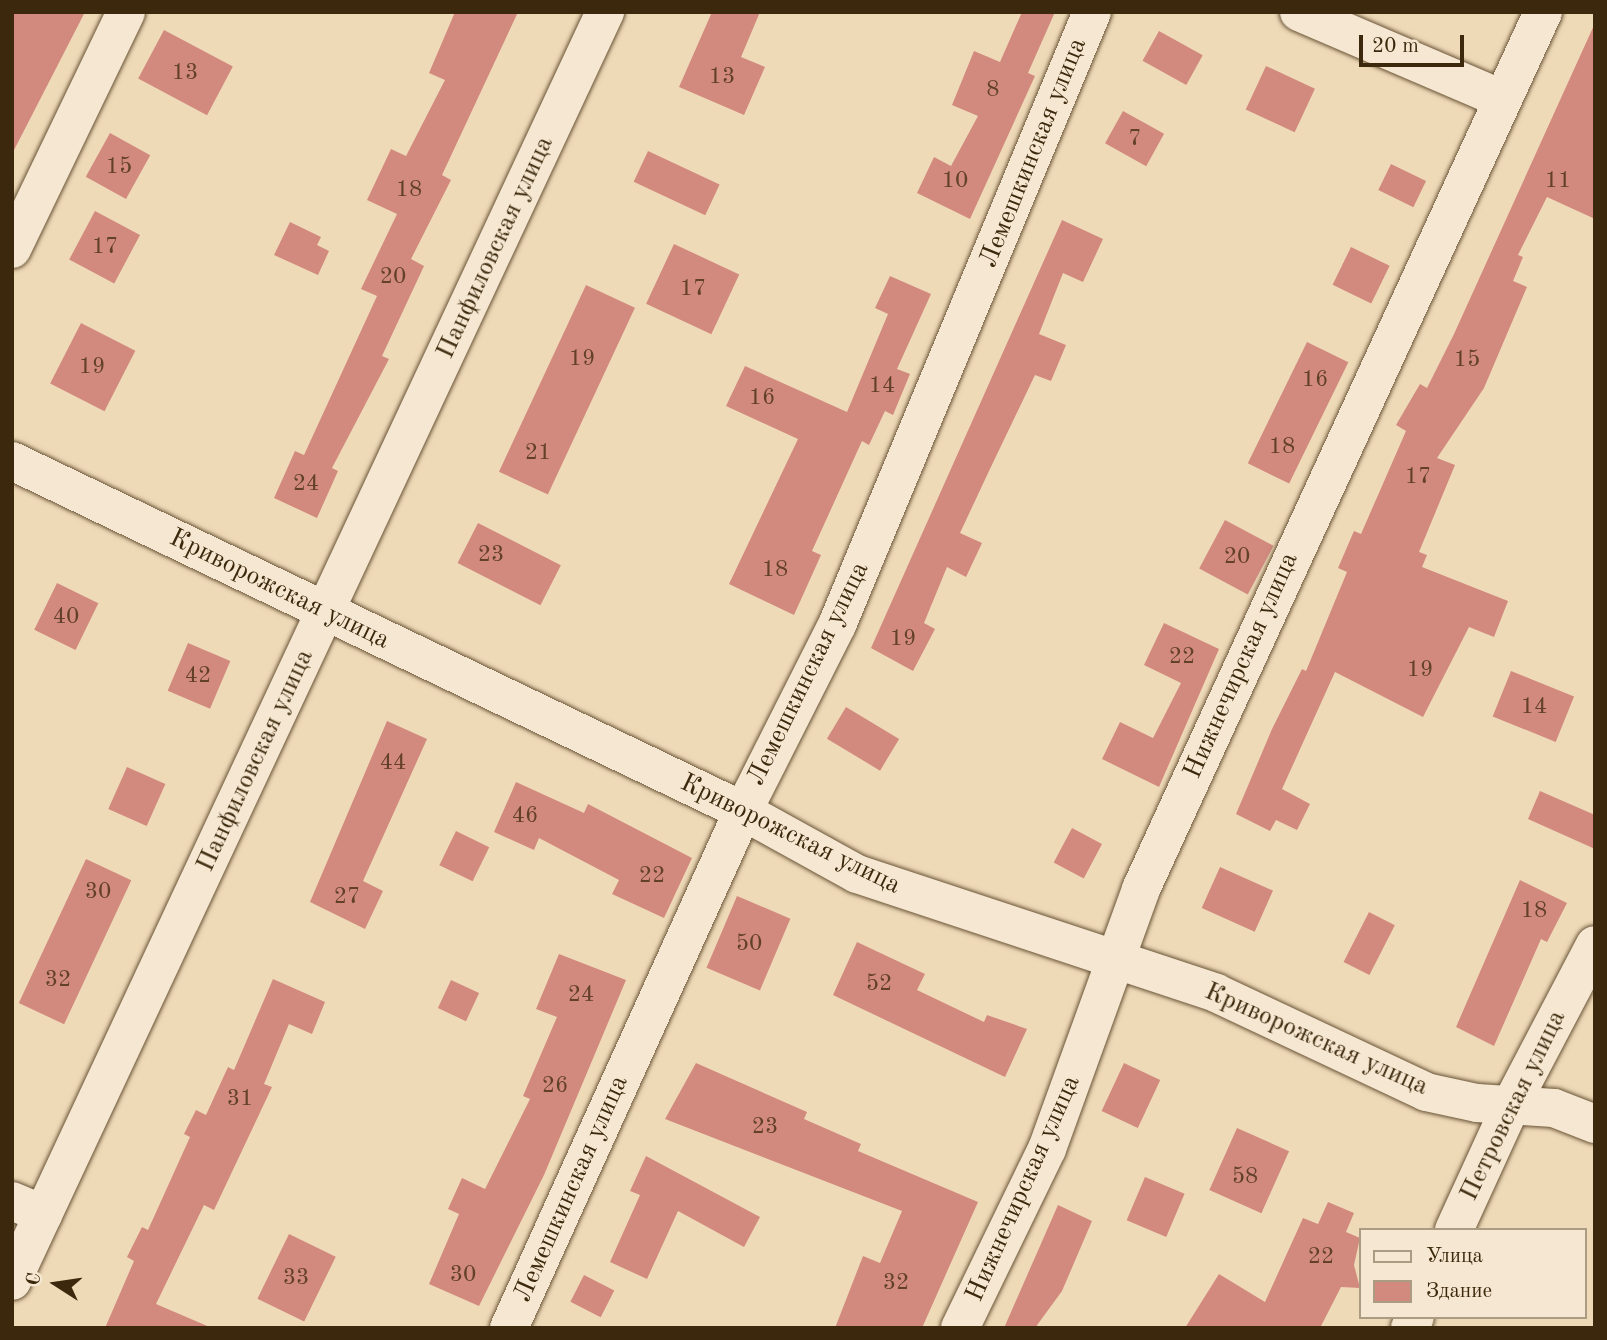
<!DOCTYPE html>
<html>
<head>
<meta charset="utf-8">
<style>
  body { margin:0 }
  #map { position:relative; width:1607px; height:1340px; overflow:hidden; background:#efdab8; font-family:"Old Standard TT",serif }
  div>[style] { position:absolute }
  .building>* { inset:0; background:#d28a7f; transform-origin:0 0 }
  .roads { filter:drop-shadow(0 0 2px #695437) drop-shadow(0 0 2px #695437) }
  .minor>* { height:38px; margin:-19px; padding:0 19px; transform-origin:19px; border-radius:19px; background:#f5e7d1 }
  span { translate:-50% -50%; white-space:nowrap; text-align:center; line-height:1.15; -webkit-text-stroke:6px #f5e7d1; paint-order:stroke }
  .number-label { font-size:23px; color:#624029 }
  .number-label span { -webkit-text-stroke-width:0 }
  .street-label { font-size:26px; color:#3c280c }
  .frame { position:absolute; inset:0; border:14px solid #3c280c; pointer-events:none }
  .legend { position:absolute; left:1359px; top:1228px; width:228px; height:91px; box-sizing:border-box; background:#f5e7d1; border:2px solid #ab9b82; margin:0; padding:9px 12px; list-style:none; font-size:21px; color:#3c280c }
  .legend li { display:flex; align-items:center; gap:14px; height:35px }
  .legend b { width:35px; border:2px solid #ab9b82 }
  .north { position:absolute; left:21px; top:1249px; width:70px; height:70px; -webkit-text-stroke:5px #f5e7d1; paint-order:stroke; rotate:282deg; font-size:19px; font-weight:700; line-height:28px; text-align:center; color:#3c280c }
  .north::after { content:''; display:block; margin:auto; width:24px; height:32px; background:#3c280c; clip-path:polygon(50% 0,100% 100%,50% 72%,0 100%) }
  .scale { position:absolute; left:1359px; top:35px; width:105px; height:32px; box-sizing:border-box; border:4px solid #3c280c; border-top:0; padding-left:9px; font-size:21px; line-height:24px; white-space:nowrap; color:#3c280c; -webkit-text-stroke:5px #f5e7d1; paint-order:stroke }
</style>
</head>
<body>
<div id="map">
  <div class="building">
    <div style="clip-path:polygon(12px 12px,85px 12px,12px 154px)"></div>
    <div style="clip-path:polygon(455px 12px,518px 12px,442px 175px,451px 180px,411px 259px,424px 266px,382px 356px,389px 359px,332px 468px,338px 471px,317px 518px,274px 498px,295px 451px,304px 455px,377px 296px,361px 289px,397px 214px,367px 200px,391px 149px,406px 156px,445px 80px,429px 73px)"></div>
    <div style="clip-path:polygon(712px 12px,760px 12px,741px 57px,765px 67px,744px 115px,679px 87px)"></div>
    <div style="clip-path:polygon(1022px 12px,1055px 12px,1028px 73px,1035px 76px,970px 219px,917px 193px,934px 157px,951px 166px,978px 116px,952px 105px,974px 51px,1000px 62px)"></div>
    <div style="clip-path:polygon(1595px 23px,1595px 219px,1547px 197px,1518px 255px,1523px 257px,1513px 281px,1527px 287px,1484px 388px,1437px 458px,1455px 465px,1419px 552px,1427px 555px,1422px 567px,1508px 601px,1494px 637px,1469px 627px,1423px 717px,1335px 672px,1282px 789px,1310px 804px,1297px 830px,1276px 820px,1270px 831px,1236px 814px,1272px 729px,1302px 669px,1306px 671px,1347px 572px,1338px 568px,1354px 531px,1361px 534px,1406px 431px,1396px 425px,1420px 384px,1427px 388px,1454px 334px)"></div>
    <div style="left:164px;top:30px;width:78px;height:55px;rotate:28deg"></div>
    <div style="left:1159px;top:31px;width:50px;height:34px;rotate:29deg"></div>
    <div style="left:1266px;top:66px;width:54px;height:48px;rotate:25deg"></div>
    <div style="left:1123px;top:111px;width:47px;height:37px;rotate:29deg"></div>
    <div style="left:110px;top:133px;width:46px;height:50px;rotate:29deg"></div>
    <div style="left:648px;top:151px;width:79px;height:34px;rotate:25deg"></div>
    <div style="left:1391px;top:164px;width:39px;height:29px;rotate:26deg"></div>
    <div style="left:95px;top:211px;width:51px;height:55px;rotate:28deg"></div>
    <div style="clip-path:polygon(1062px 220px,1103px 239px,1083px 282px,1063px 273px,1039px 334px,1066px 345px,1051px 381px,1035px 375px,989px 471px,960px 533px,982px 543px,966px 577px,947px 567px,924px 623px,935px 629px,913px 671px,871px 648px)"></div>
    <div style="clip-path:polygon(290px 222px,321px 237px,317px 245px,329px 251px,318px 275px,274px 255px)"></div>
    <div style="left:674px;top:244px;width:72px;height:66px;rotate:25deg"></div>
    <div style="left:1351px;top:247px;width:43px;height:42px;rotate:26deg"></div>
    <div style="clip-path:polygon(890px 276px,931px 294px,897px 369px,910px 374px,893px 415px,885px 411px,869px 445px,862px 441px,812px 551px,821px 555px,794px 615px,729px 584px,798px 439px,726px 406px,745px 366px,847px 412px,888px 314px,875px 308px)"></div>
    <div style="left:586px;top:285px;width:54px;height:206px;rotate:25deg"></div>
    <div style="left:81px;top:323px;width:61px;height:68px;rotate:27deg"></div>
    <div style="left:1307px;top:342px;width:46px;height:135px;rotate:26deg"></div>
    <div style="left:1225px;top:520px;width:55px;height:55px;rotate:28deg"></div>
    <div style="left:478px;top:523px;width:93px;height:45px;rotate:27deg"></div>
    <div style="left:57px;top:583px;width:46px;height:52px;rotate:26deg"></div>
    <div style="clip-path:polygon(1164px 623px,1219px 649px,1159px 787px,1102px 759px,1120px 722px,1153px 738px,1181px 683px,1144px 665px)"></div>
    <div style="left:188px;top:643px;width:46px;height:52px;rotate:23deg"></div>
    <div style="left:1511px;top:671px;width:68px;height:49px;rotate:22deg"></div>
    <div style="left:846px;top:707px;width:62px;height:37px;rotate:31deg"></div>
    <div style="clip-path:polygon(387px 721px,427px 739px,363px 881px,383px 891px,365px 929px,310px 902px)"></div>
    <div style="left:127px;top:767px;width:42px;height:46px;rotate:24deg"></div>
    <div style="clip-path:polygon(516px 782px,584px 813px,588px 804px,692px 858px,664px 918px,612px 894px,619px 880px,539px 838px,534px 850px,494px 832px)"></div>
    <div style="clip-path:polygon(1540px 791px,1595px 815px,1595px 849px,1528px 819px)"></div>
    <div style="left:1072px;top:828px;width:34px;height:39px;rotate:28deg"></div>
    <div style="left:456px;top:831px;width:37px;height:38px;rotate:26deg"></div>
    <div style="left:86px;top:859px;width:50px;height:159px;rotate:25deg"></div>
    <div style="left:1220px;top:867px;width:58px;height:45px;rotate:24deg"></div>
    <div style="clip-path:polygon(1520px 880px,1567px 903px,1547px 942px,1541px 939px,1494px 1046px,1456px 1027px)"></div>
    <div style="left:737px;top:896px;width:58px;height:78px;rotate:23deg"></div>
    <div style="left:1369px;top:912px;width:29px;height:56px;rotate:27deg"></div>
    <div style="clip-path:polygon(857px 942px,925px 974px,917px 990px,984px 1022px,987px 1015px,1027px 1029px,1005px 1077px,833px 995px)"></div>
    <div style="clip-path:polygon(559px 954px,626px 980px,544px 1175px,479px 1306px,429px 1284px,459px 1214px,448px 1209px,462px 1178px,485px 1189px,530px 1099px,523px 1096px,557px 1017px,536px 1009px)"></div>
    <div style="clip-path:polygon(273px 979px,325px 1002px,312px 1034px,289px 1024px,264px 1084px,272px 1087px,214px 1210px,204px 1205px,156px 1304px,212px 1328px,105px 1328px,134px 1261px,127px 1257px,142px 1227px,148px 1230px,190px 1137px,184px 1134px,196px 1110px,206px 1115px,228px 1067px,234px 1070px)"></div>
    <div style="left:451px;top:980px;width:31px;height:31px;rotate:25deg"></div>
    <div style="clip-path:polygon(696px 1063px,807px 1112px,804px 1119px,861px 1144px,858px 1151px,978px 1202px,922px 1328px,835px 1328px,863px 1256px,880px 1263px,902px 1211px,665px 1119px)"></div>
    <div style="left:1124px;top:1063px;width:40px;height:53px;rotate:25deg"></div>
    <div style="left:1237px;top:1128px;width:57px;height:68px;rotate:24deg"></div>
    <div style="clip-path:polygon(646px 1156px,760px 1217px,744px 1247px,678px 1211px,647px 1279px,610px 1262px,640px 1195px,630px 1191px)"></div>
    <div style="left:1145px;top:1177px;width:43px;height:47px;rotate:23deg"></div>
    <div style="clip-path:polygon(1328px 1202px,1354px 1213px,1346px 1232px,1360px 1238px,1354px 1265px,1360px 1288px,1341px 1287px,1320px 1328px,1185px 1328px,1219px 1274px,1265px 1302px,1303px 1218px,1318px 1224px)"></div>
    <div style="clip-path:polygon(1058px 1205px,1092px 1221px,1062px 1291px,1035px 1328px,1004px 1328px)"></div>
    <div style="left:289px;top:1234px;width:52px;height:72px;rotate:26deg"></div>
    <div style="left:584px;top:1275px;width:34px;height:30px;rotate:27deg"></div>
  </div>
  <div class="roads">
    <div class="minor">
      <div style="left:1299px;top:12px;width:219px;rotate:23.2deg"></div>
      <div style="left:12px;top:249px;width:263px;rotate:-64.3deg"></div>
      <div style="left:12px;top:461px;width:810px;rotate:25.58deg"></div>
      <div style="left:743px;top:811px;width:130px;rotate:28.9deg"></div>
      <div style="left:857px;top:874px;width:378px;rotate:18.3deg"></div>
      <div style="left:1216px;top:993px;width:232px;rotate:25.2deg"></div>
      <div style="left:1426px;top:1092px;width:52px;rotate:12.2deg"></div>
      <div style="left:1477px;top:1103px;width:77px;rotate:3.7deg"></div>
      <div style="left:1554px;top:1108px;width:44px;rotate:21.3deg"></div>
      <div style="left:12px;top:1201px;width:34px;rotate:23deg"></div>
      <div style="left:1454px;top:1230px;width:142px;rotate:-65.4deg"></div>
      <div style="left:1513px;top:1101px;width:176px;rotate:-62.3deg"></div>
      <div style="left:12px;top:1281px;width:1401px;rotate:-64.95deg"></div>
      <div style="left:509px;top:1328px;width:567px;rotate:-65.65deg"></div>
      <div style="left:743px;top:811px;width:208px;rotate:-63.2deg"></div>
      <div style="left:837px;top:625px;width:664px;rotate:-67.41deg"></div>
      <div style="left:960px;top:1328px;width:199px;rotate:-64.1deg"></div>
      <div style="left:1047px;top:1149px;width:276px;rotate:-70.1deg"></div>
      <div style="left:1141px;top:889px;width:965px;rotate:-65.37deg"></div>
      <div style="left:1410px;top:1328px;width:12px;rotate:-66deg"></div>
    </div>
  </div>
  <div class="number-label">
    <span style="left:185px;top:73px">13</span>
    <span style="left:722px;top:77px">13</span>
    <span style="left:993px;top:90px">8</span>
    <span style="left:1135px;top:139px">7</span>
    <span style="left:119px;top:167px">15</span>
    <span style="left:955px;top:181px">10</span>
    <span style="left:1558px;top:181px">11</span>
    <span style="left:409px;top:190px">18</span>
    <span style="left:105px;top:247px">17</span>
    <span style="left:393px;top:277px">20</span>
    <span style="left:693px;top:289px">17</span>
    <span style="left:582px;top:359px">19</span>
    <span style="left:1467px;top:360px">15</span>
    <span style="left:92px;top:367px">19</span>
    <span style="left:1315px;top:380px">16</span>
    <span style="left:882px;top:386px">14</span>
    <span style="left:762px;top:398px">16</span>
    <span style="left:1282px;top:447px">18</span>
    <span style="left:538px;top:453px">21</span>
    <span style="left:1418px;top:477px">17</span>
    <span style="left:306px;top:484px">24</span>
    <span style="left:491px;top:555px">23</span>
    <span style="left:1237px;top:557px">20</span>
    <span style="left:775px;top:570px">18</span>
    <span style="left:66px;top:617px">40</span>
    <span style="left:903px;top:639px">19</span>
    <span style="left:1182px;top:657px">22</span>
    <span style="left:1420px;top:670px">19</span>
    <span style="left:198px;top:676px">42</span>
    <span style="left:1534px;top:707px">14</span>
    <span style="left:393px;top:763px">44</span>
    <span style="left:525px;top:816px">46</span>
    <span style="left:652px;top:876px">22</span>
    <span style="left:98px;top:892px">30</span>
    <span style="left:347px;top:897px">27</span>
    <span style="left:1534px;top:911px">18</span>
    <span style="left:749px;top:944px">50</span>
    <span style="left:58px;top:980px">32</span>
    <span style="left:879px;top:984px">52</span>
    <span style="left:581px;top:995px">24</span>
    <span style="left:555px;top:1086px">26</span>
    <span style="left:240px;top:1099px">31</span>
    <span style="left:765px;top:1127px">23</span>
    <span style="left:1245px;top:1177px">58</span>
    <span style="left:1321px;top:1257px">22</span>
    <span style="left:463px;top:1275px">30</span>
    <span style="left:296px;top:1278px">33</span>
    <span style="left:896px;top:1283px">32</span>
  </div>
  <div class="street-label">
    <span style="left:1034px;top:153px;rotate:-68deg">Лемешкинская улица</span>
    <span style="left:496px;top:248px;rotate:-65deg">Панфиловская улица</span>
    <span style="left:279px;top:590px;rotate:26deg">Криворожская улица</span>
    <span style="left:1242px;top:666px;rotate:-66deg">Нижнечирская улица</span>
    <span style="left:809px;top:674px;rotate:-64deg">Лемешкинская улица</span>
    <span style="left:256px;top:761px;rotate:-65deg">Панфиловская улица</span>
    <span style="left:790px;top:835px;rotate:26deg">Криворожская улица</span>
    <span style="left:1316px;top:1040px;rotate:24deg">Криворожская улица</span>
    <span style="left:1514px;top:1106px;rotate:-64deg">Петровская улица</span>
    <span style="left:572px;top:1189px;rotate:-66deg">Лемешкинская улица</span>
    <span style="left:1024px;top:1189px;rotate:-66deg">Нижнечирская улица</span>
  </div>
  <div class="frame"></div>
  <ul class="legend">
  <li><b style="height:9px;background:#f5e7d1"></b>Улица</li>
  <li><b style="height:19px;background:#d28a7f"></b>Здание</li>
  </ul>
  <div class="north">С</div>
  <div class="scale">20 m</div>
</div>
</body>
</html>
